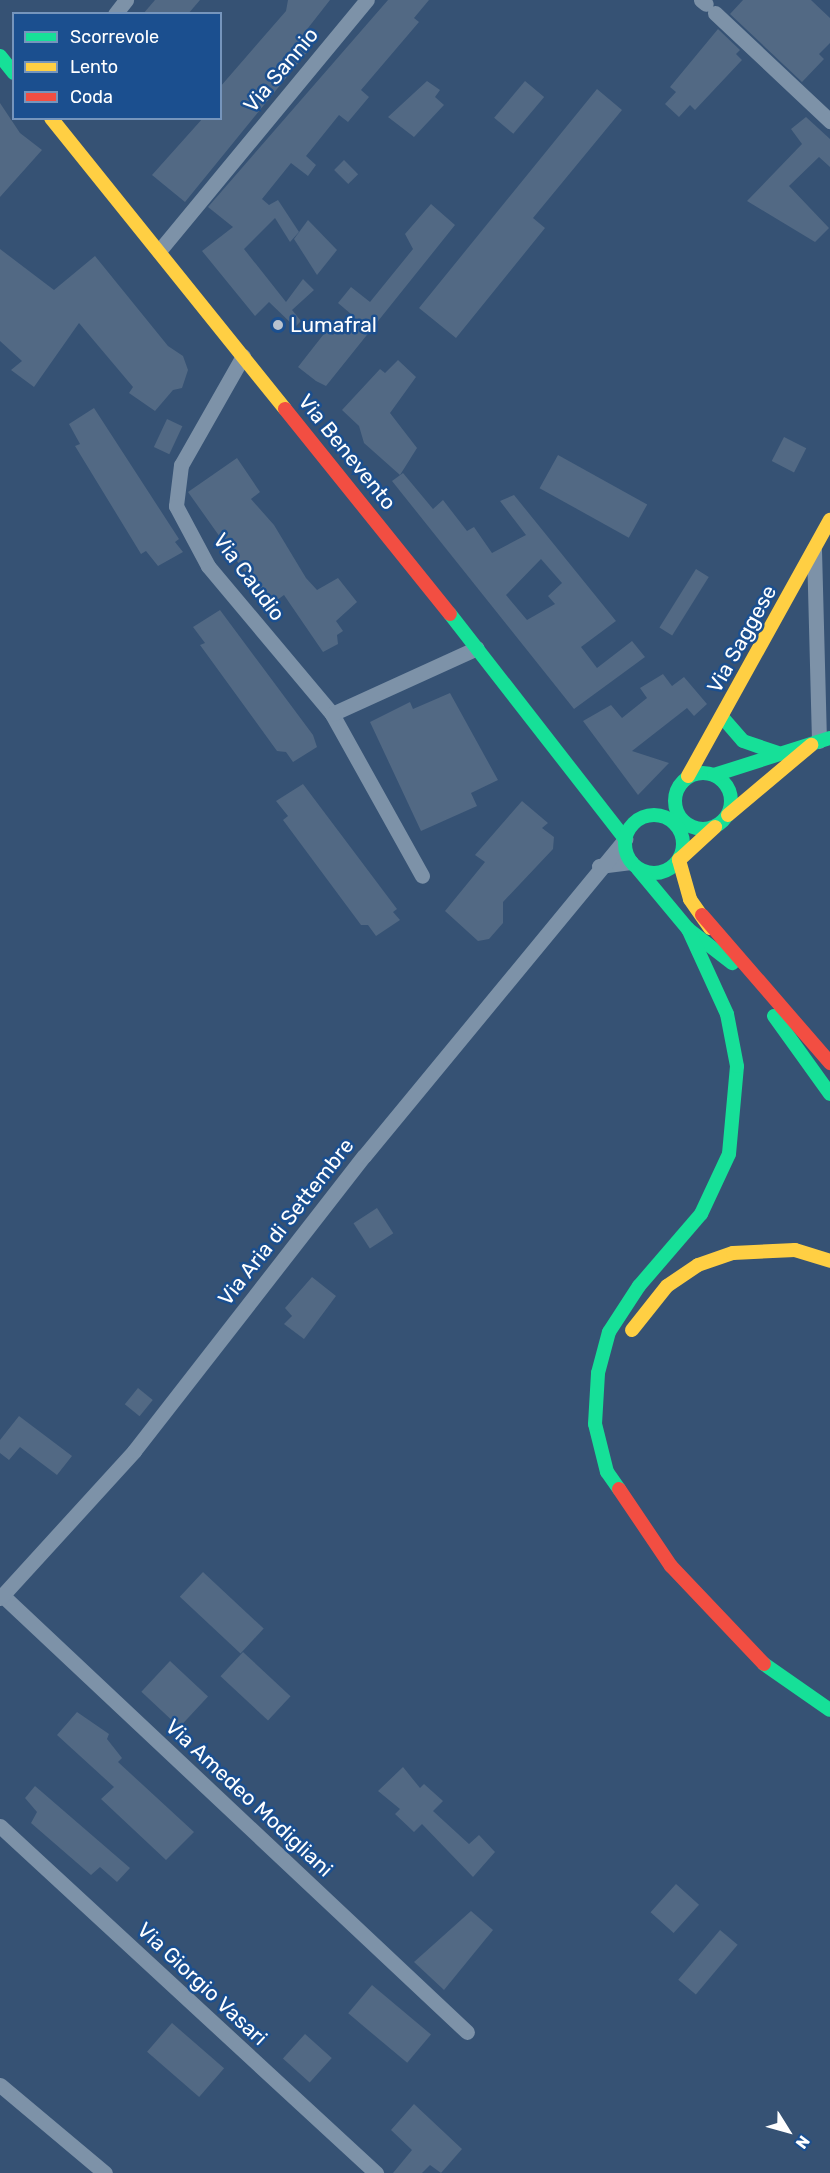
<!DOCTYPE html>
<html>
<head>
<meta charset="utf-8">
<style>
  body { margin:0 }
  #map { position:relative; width:830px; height:2173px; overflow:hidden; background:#365274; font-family:Rubik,sans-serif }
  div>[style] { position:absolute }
  .building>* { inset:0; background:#526984; transform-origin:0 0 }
  .street>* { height:15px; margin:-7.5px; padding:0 7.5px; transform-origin:7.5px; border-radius:7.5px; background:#7d92a8 }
  .fast>* { height:14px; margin:-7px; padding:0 7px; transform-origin:7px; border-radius:7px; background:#16e098 }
  .fast>.ring { margin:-7px; padding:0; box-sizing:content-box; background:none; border:14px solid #16e098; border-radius:50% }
  .slow>* { height:14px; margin:-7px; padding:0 7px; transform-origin:7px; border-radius:7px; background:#ffcf43 }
  .jam>* { height:14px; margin:-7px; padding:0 7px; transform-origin:7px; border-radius:7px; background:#f24e42 }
  .dots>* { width:16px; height:16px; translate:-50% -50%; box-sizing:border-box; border:3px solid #1b4f8f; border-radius:50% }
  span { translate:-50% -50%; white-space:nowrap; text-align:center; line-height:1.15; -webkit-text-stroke:5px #1b4f8f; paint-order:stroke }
  .street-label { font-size:21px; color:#fff }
  .poi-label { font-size:21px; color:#fff }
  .left { translate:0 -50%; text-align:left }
  .legend { position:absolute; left:12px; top:12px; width:210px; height:108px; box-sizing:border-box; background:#1b4f8f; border:2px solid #7695bc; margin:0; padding:8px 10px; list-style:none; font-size:18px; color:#fff }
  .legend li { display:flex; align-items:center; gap:12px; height:30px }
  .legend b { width:30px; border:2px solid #7695bc }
  .north { position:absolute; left:758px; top:2101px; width:60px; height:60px; -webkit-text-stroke:4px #1b4f8f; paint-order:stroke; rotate:127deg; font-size:16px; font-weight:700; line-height:24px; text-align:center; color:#fff }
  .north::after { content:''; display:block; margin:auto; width:21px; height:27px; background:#fff; clip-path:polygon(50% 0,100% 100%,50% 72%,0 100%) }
</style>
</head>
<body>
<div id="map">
  <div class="building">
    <div style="clip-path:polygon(155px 0,200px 0,188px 14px,143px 14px)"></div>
    <div style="clip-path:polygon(288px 0,330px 0,301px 37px,312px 46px,185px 202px,152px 175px,203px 118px,220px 118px,220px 87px,286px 11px)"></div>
    <div style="clip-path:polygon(388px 0,429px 0,414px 18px,419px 22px,361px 90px,369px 97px,348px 122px,339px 115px,306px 156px,316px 165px,308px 176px,291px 163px,262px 199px,269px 205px,278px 200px,299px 232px,290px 242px,275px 218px,244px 249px,286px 302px,303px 279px,314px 290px,292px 310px,301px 321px,295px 327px,269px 302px,255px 316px,202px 251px,233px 227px,208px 207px)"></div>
    <div style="clip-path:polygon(743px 0,811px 0,830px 18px,830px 43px,819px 54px,824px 59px,802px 82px,730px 14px)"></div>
    <div style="clip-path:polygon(718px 29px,740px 50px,736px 54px,742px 60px,695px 110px,690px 105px,679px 117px,665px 104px,676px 92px,670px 87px)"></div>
    <div style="clip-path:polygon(427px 81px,440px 90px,435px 97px,444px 105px,414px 137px,388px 117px)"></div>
    <div style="left:525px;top:81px;width:25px;height:48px;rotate:40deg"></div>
    <div style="clip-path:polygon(597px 89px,622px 110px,533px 218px,545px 228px,456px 338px,419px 308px)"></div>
    <div style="clip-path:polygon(0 103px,20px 133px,42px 150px,0 197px)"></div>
    <div style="clip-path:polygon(806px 117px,830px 139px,830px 167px,819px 157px,789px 186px,829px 228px,815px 242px,747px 201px,802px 144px,791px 129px)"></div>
    <div style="left:344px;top:160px;width:20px;height:14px;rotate:45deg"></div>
    <div style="clip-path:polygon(431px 204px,455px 225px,326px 386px,316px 381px,298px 367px,327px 330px,333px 335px,351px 314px,338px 303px,351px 287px,370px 302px,413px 249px,405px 234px)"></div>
    <div style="clip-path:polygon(308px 220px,337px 250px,317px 275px,294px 239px)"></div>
    <div style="clip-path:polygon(0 249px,54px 290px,95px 256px,168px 346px,183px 356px,188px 370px,182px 388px,173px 390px,155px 411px,129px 393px,133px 387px,79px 323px,34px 387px,11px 370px,22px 361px,0 341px)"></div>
    <div style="clip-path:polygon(398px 360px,416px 377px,390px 413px,417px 448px,400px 475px,364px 443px,359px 426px,342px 410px,380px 369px,385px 373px)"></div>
    <div style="clip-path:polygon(94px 408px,179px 539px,175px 542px,183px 552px,158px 566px,146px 551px,141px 554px,75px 446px,80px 444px,69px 424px)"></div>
    <div style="left:167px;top:419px;width:17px;height:31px;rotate:25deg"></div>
    <div style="left:784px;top:437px;width:25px;height:27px;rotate:27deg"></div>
    <div style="left:558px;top:455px;width:102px;height:38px;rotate:29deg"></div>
    <div style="clip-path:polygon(237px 458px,260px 492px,251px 499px,274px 525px,306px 578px,317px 590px,338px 578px,357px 602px,336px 621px,343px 631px,337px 635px,338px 644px,323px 652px,284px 595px,269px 606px,188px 492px)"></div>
    <div style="clip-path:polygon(evenodd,403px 473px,433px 509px,443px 500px,467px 531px,474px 527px,492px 553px,526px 535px,500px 501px,514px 495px,616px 621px,581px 647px,597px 668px,632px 641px,645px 657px,574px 709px,392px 481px,403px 473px,541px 559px,562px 583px,548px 596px,555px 604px,527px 620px,506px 595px,541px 559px)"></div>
    <div style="left:696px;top:569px;width:15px;height:69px;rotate:32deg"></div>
    <div style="clip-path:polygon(220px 610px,313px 735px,317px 747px,293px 762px,286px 752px,277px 751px,200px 645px,205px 643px,193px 627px)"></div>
    <div style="clip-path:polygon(663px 674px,672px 686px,684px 677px,707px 704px,694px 716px,687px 708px,632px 751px,669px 763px,638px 795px,583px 721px,611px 705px,622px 718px,647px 698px,640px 688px)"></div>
    <div style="clip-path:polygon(450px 693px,498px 780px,471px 793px,477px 806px,421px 831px,370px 722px,410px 702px,413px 709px)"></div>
    <div style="clip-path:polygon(303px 784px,397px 909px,393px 912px,400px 920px,376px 936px,368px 925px,361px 925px,283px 820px,288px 816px,276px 801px)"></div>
    <div style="clip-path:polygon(522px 801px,548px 823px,542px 828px,554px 837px,553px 849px,503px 902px,503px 923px,489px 939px,478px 941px,445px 911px,485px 862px,475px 855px)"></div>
    <div style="left:377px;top:1208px;width:30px;height:28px;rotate:57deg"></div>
    <div style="clip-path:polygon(312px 1277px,336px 1296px,304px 1339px,284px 1324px,292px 1316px,285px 1308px)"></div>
    <div style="left:138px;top:1388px;width:19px;height:21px;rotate:39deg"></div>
    <div style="clip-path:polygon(19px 1416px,72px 1456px,57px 1475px,20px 1447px,9px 1460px,0 1453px,0 1440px)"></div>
    <div style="left:203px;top:1572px;width:83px;height:34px;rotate:43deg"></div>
    <div style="left:243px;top:1652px;width:65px;height:33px;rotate:43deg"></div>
    <div style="left:170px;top:1661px;width:52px;height:42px;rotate:43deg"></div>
    <div style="clip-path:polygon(77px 1712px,109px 1734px,107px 1739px,122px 1758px,118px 1762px,194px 1832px,166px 1860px,101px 1799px,114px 1787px,57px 1735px)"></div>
    <div style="clip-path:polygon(403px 1767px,420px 1788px,424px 1784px,443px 1801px,433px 1811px,469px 1844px,479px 1835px,495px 1852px,473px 1877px,422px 1824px,414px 1832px,395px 1814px,400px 1809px,378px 1791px)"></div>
    <div style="clip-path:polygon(35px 1786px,130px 1868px,117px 1882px,100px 1867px,91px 1875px,31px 1823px,37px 1812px,25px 1798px)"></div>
    <div style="left:676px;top:1884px;width:31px;height:38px;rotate:42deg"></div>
    <div style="clip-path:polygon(471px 1911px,493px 1930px,444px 1990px,414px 1962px)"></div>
    <div style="left:720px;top:1930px;width:23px;height:65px;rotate:40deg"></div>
    <div style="left:372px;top:1985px;width:77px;height:37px;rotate:40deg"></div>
    <div style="left:172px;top:2023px;width:69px;height:38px;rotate:41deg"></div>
    <div style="left:305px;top:2034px;width:36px;height:33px;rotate:42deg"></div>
    <div style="clip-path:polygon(414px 2104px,462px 2149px,441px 2173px,430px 2165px,422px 2173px,393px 2173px,412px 2150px,391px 2130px)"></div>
  </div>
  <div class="street">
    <div style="left:701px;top:0;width:6px;rotate:39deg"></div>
    <div style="left:715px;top:13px;width:158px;rotate:43.2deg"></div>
    <div style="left:115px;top:14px;width:18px;rotate:-52deg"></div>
    <div style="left:159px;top:251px;width:326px;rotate:-50.4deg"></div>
    <div style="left:243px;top:356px;width:125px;rotate:119.6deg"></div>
    <div style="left:181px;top:465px;width:41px;rotate:97deg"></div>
    <div style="left:176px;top:506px;width:68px;rotate:61.9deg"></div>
    <div style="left:208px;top:566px;width:193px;rotate:50deg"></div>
    <div style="left:332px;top:714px;width:185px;rotate:60.9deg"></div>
    <div style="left:814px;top:550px;width:191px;rotate:88.5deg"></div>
    <div style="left:332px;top:714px;width:159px;rotate:-24.5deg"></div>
    <div style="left:599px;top:866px;width:32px;rotate:-7deg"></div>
    <div style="left:2px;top:1595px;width:638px;rotate:43.22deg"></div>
    <div style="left:0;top:1598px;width:199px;rotate:-47.6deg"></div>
    <div style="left:134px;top:1451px;width:374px;rotate:-52.1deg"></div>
    <div style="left:364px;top:1156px;width:411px;rotate:-50.5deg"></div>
    <div style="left:0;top:1826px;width:512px;rotate:42.7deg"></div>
    <div style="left:0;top:2085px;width:137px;rotate:40deg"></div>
  </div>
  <div class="fast">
    <div style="left:0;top:56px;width:22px;rotate:51deg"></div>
    <div style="left:450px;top:614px;width:285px;rotate:52.1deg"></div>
    <div style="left:723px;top:718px;width:30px;rotate:49deg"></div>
    <div style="left:743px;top:741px;width:36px;rotate:19deg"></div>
    <div class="ring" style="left:675px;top:773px;width:42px;height:42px"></div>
    <div style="left:714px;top:775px;width:122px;rotate:-17.7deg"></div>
    <div class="ring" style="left:625px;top:815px;width:44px;height:44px"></div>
    <div style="left:638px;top:869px;width:78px;rotate:50.2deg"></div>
    <div style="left:688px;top:929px;width:56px;rotate:37.7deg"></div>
    <div style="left:774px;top:1016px;width:96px;rotate:54.3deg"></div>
    <div style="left:619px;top:1489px;width:21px;rotate:-125deg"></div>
    <div style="left:607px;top:1472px;width:49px;rotate:-104deg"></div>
    <div style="left:595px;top:1424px;width:51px;rotate:-86.6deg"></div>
    <div style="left:598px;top:1373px;width:42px;rotate:-75deg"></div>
    <div style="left:609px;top:1332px;width:55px;rotate:-56.9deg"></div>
    <div style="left:639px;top:1286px;width:95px;rotate:-49.3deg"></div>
    <div style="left:701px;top:1214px;width:66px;rotate:-65deg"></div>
    <div style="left:729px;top:1154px;width:88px;rotate:-84.8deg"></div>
    <div style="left:737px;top:1066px;width:53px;rotate:-100.9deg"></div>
    <div style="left:727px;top:1014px;width:94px;rotate:-114.6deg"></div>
    <div style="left:764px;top:1664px;width:80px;rotate:34.9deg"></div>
  </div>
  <div class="slow">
    <div style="left:51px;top:118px;width:373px;rotate:51.2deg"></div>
    <div style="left:688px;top:776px;width:293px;rotate:-61deg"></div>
    <div style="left:728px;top:815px;width:109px;rotate:-40.1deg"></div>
    <div style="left:710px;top:928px;width:35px;rotate:-125deg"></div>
    <div style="left:690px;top:899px;width:41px;rotate:-105.8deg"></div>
    <div style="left:679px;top:860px;width:49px;rotate:-42.5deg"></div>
    <div style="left:632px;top:1330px;width:56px;rotate:-51.5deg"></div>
    <div style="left:667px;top:1286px;width:37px;rotate:-34deg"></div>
    <div style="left:698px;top:1265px;width:37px;rotate:-19deg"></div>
    <div style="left:733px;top:1253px;width:62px;rotate:-2.8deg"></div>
    <div style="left:795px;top:1250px;width:37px;rotate:17deg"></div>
  </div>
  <div class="jam">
    <div style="left:285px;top:409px;width:263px;rotate:51.2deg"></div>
    <div style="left:702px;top:915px;width:196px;rotate:49.1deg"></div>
    <div style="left:619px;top:1489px;width:93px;rotate:56deg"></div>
    <div style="left:671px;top:1566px;width:135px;rotate:46.5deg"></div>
  </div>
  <div class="dots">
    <div style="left:278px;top:325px;background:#b9c2ce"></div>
  </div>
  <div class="street-label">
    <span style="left:281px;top:70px;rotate:-50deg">Via Sannio</span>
    <span style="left:347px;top:452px;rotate:51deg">Via Benevento</span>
    <span style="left:249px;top:577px;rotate:53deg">Via Caudio</span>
    <span style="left:742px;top:639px;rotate:-61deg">Via Saggese</span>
    <span style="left:286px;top:1222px;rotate:-52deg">Via Aria di Settembre</span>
    <span style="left:249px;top:1798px;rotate:43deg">Via Amedeo Modigliani</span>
    <span style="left:202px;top:1984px;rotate:43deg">Via Giorgio Vasari</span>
  </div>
  <div class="poi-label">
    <span class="left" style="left:290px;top:325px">Lumafral</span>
  </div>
  <ul class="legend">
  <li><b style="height:8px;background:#16e098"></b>Scorrevole</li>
  <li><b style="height:8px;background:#ffcf43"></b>Lento</li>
  <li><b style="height:8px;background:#f24e42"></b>Coda</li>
  </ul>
  <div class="north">N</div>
</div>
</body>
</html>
